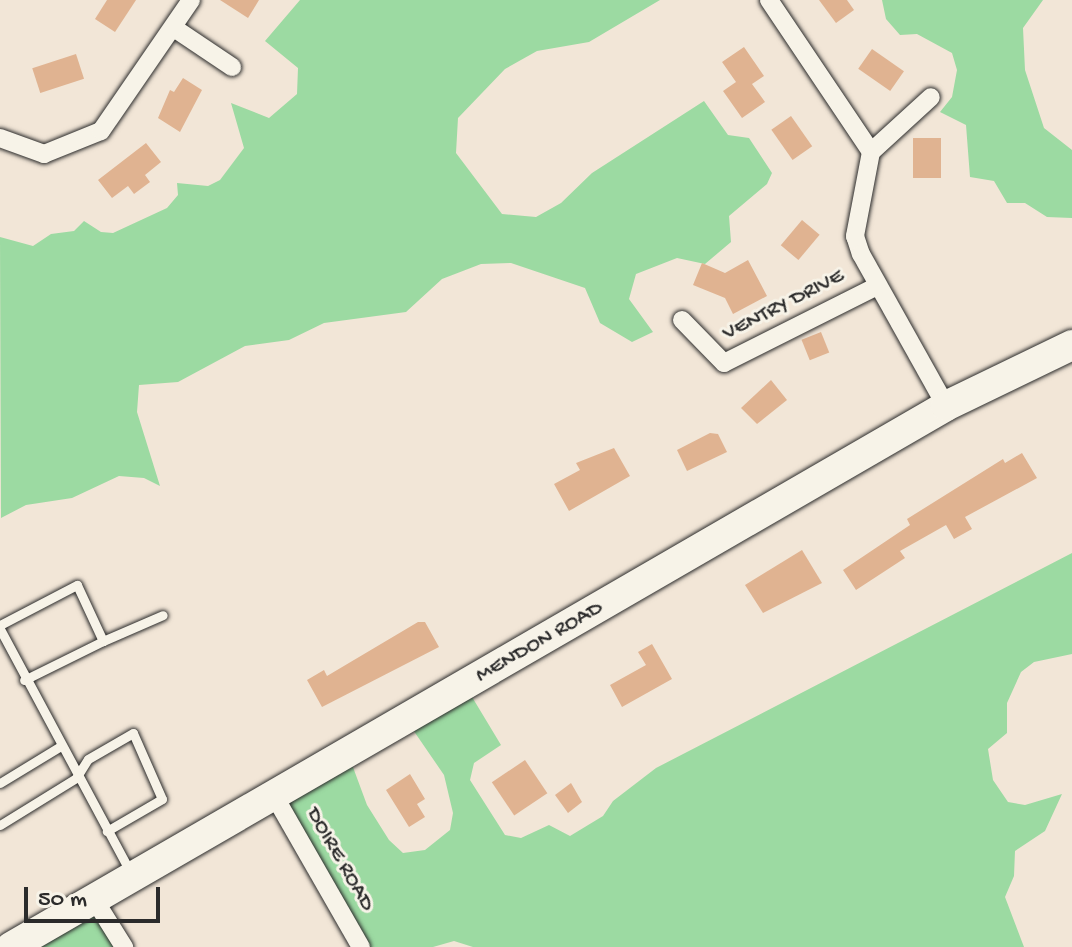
<!DOCTYPE html>
<html>
<head>
<meta charset="utf-8">
<style>
  body { margin:0 }
  #map { position:relative; width:1072px; height:947px; overflow:hidden; background:#f2e6d7; font-family:"Gochi Hand",sans-serif }
  div>[style] { position:absolute }
  .green>* { inset:0; background:#9cdaa2 }
  .building>* { inset:0; background:#e0b391; transform-origin:0 0 }
  .roads { filter:drop-shadow(0 0 2px #2b2b2b) drop-shadow(0 0 2px #2b2b2b) }
  .lane>* { height:9px; margin:-4.5px; padding:0 4.5px; transform-origin:4.5px; border-radius:4.5px; background:#f7f3e8 }
  .street>* { height:18px; margin:-9px; padding:0 9px; transform-origin:9px; border-radius:9px; background:#f7f3e8 }
  .primary>* { height:30px; margin:-15px; padding:0 15px; transform-origin:15px; border-radius:15px; background:#f7f3e8 }
  span { translate:-50% -50%; white-space:nowrap; text-align:center; line-height:1.15; -webkit-text-stroke:6px #f7f3e8; paint-order:stroke }
  .street-label { font-size:22px; color:#2b2b2b }
  .scale { position:absolute; left:24px; top:887px; width:136px; height:36px; box-sizing:border-box; border:4px solid #2b2b2b; border-top:0; padding-left:10px; font-size:24px; line-height:28px; white-space:nowrap; color:#2b2b2b; -webkit-text-stroke:6px #f7f3e8; paint-order:stroke }
</style>
</head>
<body>
<div id="map">
  <div class="green">
    <div style="clip-path:polygon(300px 0,660px 0,589px 42px,537px 51px,505px 69px,458px 118px,456px 153px,502px 214px,536px 217px,561px 203px,592px 173px,704px 101px,728px 135px,749px 138px,772px 173px,767px 184px,729px 216px,731px 242px,705px 264px,677px 258px,636px 274px,629px 299px,653px 332px,632px 342px,600px 323px,585px 288px,511px 263px,481px 264px,442px 279px,406px 312px,324px 323px,289px 340px,245px 346px,178px 382px,139px 385px,137px 412px,160px 486px,144px 478px,119px 476px,72px 498px,26px 505px,1px 518px,0 237px,33px 246px,51px 234px,74px 231px,84px 221px,101px 232px,113px 233px,167px 208px,178px 195px,177px 183px,208px 186px,220px 180px,244px 148px,231px 103px,269px 118px,297px 94px,298px 68px,265px 41px)"></div>
    <div style="clip-path:polygon(882px 0,1043px 0,1023px 28px,1025px 70px,1044px 128px,1072px 150px,1072px 218px,1047px 217px,1025px 203px,1007px 203px,994px 181px,970px 177px,966px 125px,940px 112px,952px 97px,957px 70px,952px 53px,917px 34px,900px 35px,886px 19px)"></div>
    <div style="clip-path:polygon(1072px 553px,1072px 654px,1034px 662px,1021px 672px,1007px 703px,1007px 733px,988px 749px,993px 780px,1008px 802px,1025px 805px,1062px 794px,1045px 831px,1015px 851px,1014px 876px,1005px 897px,1024px 947px,473px 947px,454px 941px,433px 947px,354px 947px,271px 793px,347px 751px,367px 805px,389px 840px,403px 853px,425px 850px,450px 830px,453px 813px,444px 775px,409px 724px,463px 682px,501px 745px,474px 763px,470px 780px,505px 835px,521px 838px,549px 825px,570px 836px,603px 816px,613px 801px,656px 768px)"></div>
    <div style="clip-path:polygon(90px 901px,120px 947px,7px 947px)"></div>
  </div>
  <div class="building">
    <div style="clip-path:polygon(107px 0,136px 0,115px 32px,95px 19px)"></div>
    <div style="clip-path:polygon(220px 0,259px 0,248px 18px)"></div>
    <div style="clip-path:polygon(819px 0,847px 0,854px 10px,836px 23px)"></div>
    <div style="clip-path:polygon(744px 47px,764px 76px,752px 84px,765px 102px,742px 118px,723px 91px,736px 82px,722px 62px)"></div>
    <div style="left:872px;top:49px;width:39px;height:24px;rotate:35deg"></div>
    <div style="left:76px;top:54px;width:26px;height:46px;rotate:72deg"></div>
    <div style="clip-path:polygon(183px 78px,202px 90px,180px 132px,158px 118px,170px 90px,174px 92px)"></div>
    <div style="left:791px;top:116px;width:37px;height:24px;rotate:55deg"></div>
    <div style="left:913px;top:138px;width:28px;height:40px"></div>
    <div style="clip-path:polygon(146px 143px,161px 162px,145px 175px,150px 182px,134px 194px,128px 186px,112px 198px,98px 180px)"></div>
    <div style="left:802px;top:220px;width:23px;height:33px;rotate:40deg"></div>
    <div style="clip-path:polygon(748px 260px,767px 296px,733px 314px,725px 298px,693px 285px,702px 263px,725px 273px)"></div>
    <div style="left:821px;top:332px;width:22px;height:21px;rotate:68deg"></div>
    <div style="clip-path:polygon(771px 380px,787px 400px,757px 424px,741px 408px)"></div>
    <div style="clip-path:polygon(710px 433px,718px 434px,727px 452px,687px 471px,677px 450px)"></div>
    <div style="clip-path:polygon(614px 448px,630px 476px,569px 511px,554px 484px,580px 470px,576px 463px)"></div>
    <div style="clip-path:polygon(1022px 453px,1037px 478px,965px 517px,972px 529px,954px 539px,946px 525px,900px 551px,905px 558px,856px 590px,843px 570px,910px 525px,907px 519px,1003px 459px,1005px 463px)"></div>
    <div style="clip-path:polygon(802px 550px,822px 583px,763px 613px,745px 585px)"></div>
    <div style="clip-path:polygon(418px 622px,425px 622px,439px 647px,322px 707px,307px 680px,324px 670px,327px 676px)"></div>
    <div style="clip-path:polygon(652px 644px,672px 679px,622px 707px,610px 685px,646px 665px,638px 652px)"></div>
    <div style="left:525px;top:760px;width:40px;height:40px;rotate:56deg"></div>
    <div style="clip-path:polygon(410px 774px,425px 799px,417px 804px,425px 817px,409px 827px,386px 790px)"></div>
    <div style="clip-path:polygon(571px 783px,582px 802px,568px 813px,555px 795px)"></div>
  </div>
  <div class="roads">
    <div class="lane">
      <div style="left:0;top:625px;width:87px;rotate:-27.5deg"></div>
      <div style="left:77px;top:585px;width:62px;rotate:65.1deg"></div>
      <div style="left:103px;top:641px;width:88px;rotate:153.7deg"></div>
      <div style="left:0;top:629px;width:275px;rotate:61.8deg"></div>
      <div style="left:103px;top:641px;width:65px;rotate:-23.4deg"></div>
      <div style="left:0;top:783px;width:69px;rotate:-31.4deg"></div>
      <div style="left:0;top:825px;width:89px;rotate:-31.7deg"></div>
      <div style="left:76px;top:778px;width:22px;rotate:-58deg"></div>
      <div style="left:88px;top:759px;width:52px;rotate:-30deg"></div>
      <div style="left:133px;top:733px;width:72px;rotate:66.3deg"></div>
      <div style="left:162px;top:799px;width:64px;rotate:149.8deg"></div>
    </div>
    <div class="street">
      <div style="left:769px;top:0;width:183px;rotate:56.1deg"></div>
      <div style="left:871px;top:152px;width:86px;rotate:100.8deg"></div>
      <div style="left:855px;top:236px;width:19px;rotate:72deg"></div>
      <div style="left:861px;top:254px;width:174px;rotate:60.8deg"></div>
      <div style="left:174px;top:28px;width:70px;rotate:33.9deg"></div>
      <div style="left:0;top:138px;width:47px;rotate:20deg"></div>
      <div style="left:44px;top:154px;width:61px;rotate:-22deg"></div>
      <div style="left:101px;top:131px;width:159px;rotate:-55.5deg"></div>
      <div style="left:871px;top:152px;width:81px;rotate:-42.5deg"></div>
      <div style="left:682px;top:320px;width:60px;rotate:45.7deg"></div>
      <div style="left:724px;top:363px;width:171px;rotate:-26.7deg"></div>
      <div style="left:275px;top:797px;width:173px;rotate:60.2deg"></div>
      <div style="left:94px;top:899px;width:57px;rotate:58deg"></div>
    </div>
    <div class="primary">
      <div style="left:11px;top:947px;width:1080px;rotate:-30.05deg"></div>
      <div style="left:946px;top:406px;width:140px;rotate:-25.8deg"></div>
    </div>
  </div>
  <div class="street-label">
    <span style="left:784px;top:306px;rotate:-27deg">VENTRY DRIVE</span>
    <span style="left:540px;top:643px;rotate:-30deg">MENDON ROAD</span>
    <span style="left:339px;top:860px;rotate:60deg">DOIRE ROAD</span>
  </div>
  <div class="scale">50 m</div>
</div>
</body>
</html>
